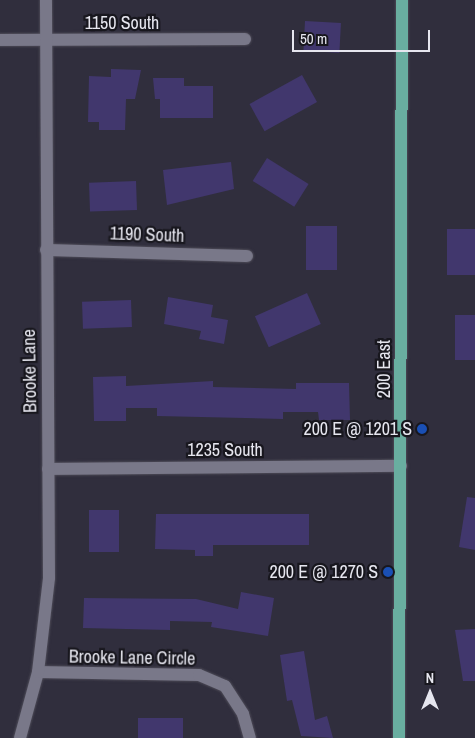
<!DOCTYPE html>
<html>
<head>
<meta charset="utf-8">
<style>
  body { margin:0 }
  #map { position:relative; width:475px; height:738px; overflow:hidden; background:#302e3d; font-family:"Archivo Narrow",sans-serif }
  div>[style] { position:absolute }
  .building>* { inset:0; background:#41376d; transform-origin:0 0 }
  .roads { filter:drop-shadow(0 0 1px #4e4c58) drop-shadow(0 0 1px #4e4c58) }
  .minor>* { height:12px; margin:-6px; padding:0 6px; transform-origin:6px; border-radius:6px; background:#797889 }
  .major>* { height:12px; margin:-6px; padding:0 6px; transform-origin:6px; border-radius:6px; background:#69aea0 }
  .dots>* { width:14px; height:14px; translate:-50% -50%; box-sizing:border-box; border:2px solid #18171e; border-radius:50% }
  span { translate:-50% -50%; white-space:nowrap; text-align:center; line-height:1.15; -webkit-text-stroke:4.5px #18171e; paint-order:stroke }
  .street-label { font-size:18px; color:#e6e6ef }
  .poi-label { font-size:18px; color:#e6e6ef }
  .right { translate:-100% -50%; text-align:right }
  .north { position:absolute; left:405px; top:668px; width:50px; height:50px; -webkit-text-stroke:4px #18171e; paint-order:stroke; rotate:0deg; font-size:14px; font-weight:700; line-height:20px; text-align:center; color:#e6e6ef }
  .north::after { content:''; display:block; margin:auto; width:18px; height:22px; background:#e6e6ef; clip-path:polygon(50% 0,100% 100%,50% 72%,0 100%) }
  .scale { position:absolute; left:292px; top:30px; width:138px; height:22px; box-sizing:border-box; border:2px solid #e6e6ef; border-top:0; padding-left:6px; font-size:15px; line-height:18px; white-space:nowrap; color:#e6e6ef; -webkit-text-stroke:4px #18171e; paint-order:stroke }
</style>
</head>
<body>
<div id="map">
  <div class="building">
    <div style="left:305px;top:21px;width:36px;height:30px;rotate:3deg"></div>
    <div style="clip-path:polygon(111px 69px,141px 70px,135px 99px,126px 99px,125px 130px,99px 130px,99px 122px,88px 122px,89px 76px,111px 77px)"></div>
    <div style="left:302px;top:75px;width:31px;height:60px;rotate:61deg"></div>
    <div style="clip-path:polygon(153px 78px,184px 78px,184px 86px,213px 86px,213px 118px,160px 118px,160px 99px,155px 99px)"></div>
    <div style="left:267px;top:158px;width:49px;height:27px;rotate:32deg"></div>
    <div style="clip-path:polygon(231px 162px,234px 189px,167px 205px,163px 170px)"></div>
    <div style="left:136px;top:181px;width:29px;height:47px;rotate:88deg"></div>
    <div style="left:337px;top:226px;width:44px;height:31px;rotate:90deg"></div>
    <div style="left:447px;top:229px;width:28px;height:46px"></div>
    <div style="left:307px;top:293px;width:34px;height:57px;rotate:66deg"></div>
    <div style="clip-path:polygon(168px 297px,213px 305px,211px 317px,228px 320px,224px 344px,199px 339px,201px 331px,164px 324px)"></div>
    <div style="left:131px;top:300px;width:27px;height:49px;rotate:88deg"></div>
    <div style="left:455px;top:315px;width:20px;height:45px"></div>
    <div style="clip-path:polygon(126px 376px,126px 386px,213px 381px,213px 387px,296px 389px,296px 383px,349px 383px,350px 420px,319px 420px,318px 412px,283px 412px,283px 419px,157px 416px,157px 408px,126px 408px,126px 421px,94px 421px,93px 377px)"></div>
    <div style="clip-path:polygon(467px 497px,475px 498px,475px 550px,459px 547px)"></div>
    <div style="left:89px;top:510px;width:30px;height:42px"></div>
    <div style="clip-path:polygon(156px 514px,309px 514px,309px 545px,213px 545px,213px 556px,195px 556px,195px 550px,155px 549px)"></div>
    <div style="clip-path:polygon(241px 592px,274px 598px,268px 636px,211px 627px,212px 622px,170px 621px,170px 630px,83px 628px,84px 598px,196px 599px,238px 609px)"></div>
    <div style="clip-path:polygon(475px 629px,475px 681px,463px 681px,455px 630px)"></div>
    <div style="clip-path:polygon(304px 651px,315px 720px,327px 716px,333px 738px,301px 736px,292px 700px,287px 701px,280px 655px)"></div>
    <div style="left:138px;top:718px;width:45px;height:20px"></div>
  </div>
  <div class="roads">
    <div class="minor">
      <div style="left:0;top:40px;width:245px;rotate:-0.2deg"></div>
      <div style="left:46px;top:250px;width:201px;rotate:1.7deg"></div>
      <div style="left:48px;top:469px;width:353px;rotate:-0.5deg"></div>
      <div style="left:38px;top:672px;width:161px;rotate:1.1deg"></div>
      <div style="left:199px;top:675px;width:28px;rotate:23deg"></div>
      <div style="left:225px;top:686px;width:33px;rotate:57deg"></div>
      <div style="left:243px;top:714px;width:25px;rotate:74deg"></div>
      <div style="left:20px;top:738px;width:68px;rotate:-74.7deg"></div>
      <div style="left:38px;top:672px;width:95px;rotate:-83.3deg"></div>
      <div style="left:49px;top:578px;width:578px;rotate:-90.3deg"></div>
    </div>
    <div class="major">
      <div style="left:399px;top:738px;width:738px;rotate:-89.77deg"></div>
    </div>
  </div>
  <div class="dots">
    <div style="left:422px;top:429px;background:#1a4fb4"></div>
    <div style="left:388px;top:572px;background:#1a4fb4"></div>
  </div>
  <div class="street-label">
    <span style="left:122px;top:23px">1150 South</span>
    <span style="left:147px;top:235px;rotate:2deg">1190 South</span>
    <span style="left:384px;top:369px;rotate:-90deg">200 East</span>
    <span style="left:30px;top:371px;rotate:-91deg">Brooke Lane</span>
    <span style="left:225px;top:450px">1235 South</span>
    <span style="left:132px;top:658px;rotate:1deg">Brooke Lane Circle</span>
  </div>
  <div class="poi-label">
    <span class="right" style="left:412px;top:429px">200 E @ 1201 S</span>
    <span class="right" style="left:378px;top:572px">200 E @ 1270 S</span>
  </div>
  <div class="north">N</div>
  <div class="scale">50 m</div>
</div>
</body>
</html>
